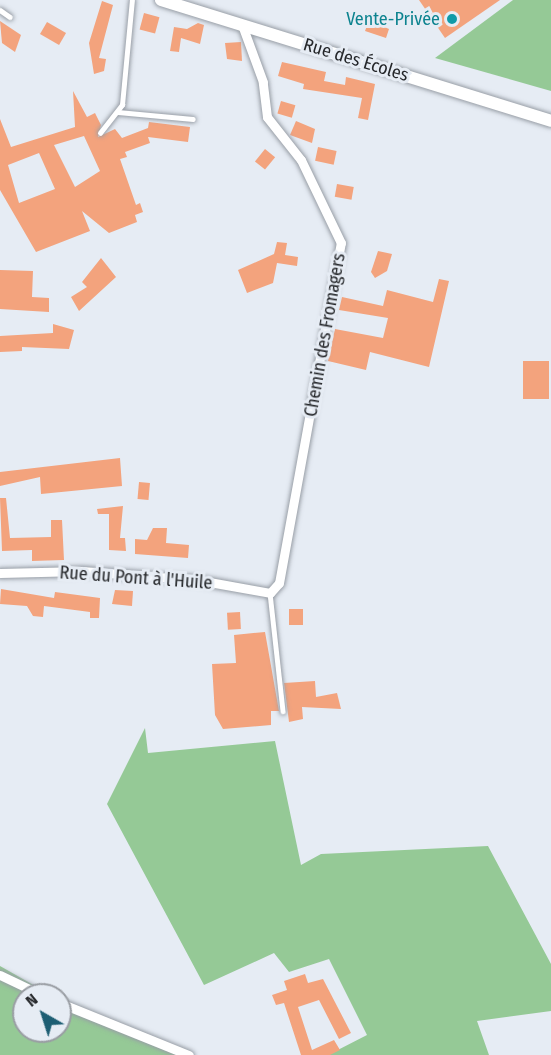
<!DOCTYPE html>
<html>
<head>
<meta charset="utf-8">
<style>
  body { margin:0 }
  #map { position:relative; width:551px; height:1055px; overflow:hidden; background:#e6ecf4; font-family:"Fira Sans Condensed",sans-serif }
  div>[style] { position:absolute }
  .green>* { inset:0; background:#95c996 }
  .building>* { inset:0; background:#f3a37d; transform-origin:0 0 }
  .roads { filter:drop-shadow(0 0 2px #989ea6) drop-shadow(0 0 2px #989ea6) }
  .lane>* { height:4.5px; margin:-2.25px; padding:0 2.25px; transform-origin:2.25px; border-radius:2.25px; background:#fff }
  .street>* { height:9px; margin:-4.5px; padding:0 4.5px; transform-origin:4.5px; border-radius:4.5px; background:#fff }
  .secondary>* { height:12px; margin:-6px; padding:0 6px; transform-origin:6px; border-radius:6px; background:#fff }
  .dots>* { width:16px; height:16px; translate:-50% -50%; box-sizing:border-box; border:3px solid #e6ecf4; border-radius:50% }
  span { translate:-50% -50%; white-space:nowrap; text-align:center; line-height:1.15; -webkit-text-stroke:6px #e6ecf4; paint-order:stroke }
  .culture-label { font-size:18px; color:#0d838f }
  .right { translate:-100% -50%; text-align:right }
  .street-label { font-size:18px; color:#25272a }
  .north { position:absolute; left:12px; top:983px; width:60px; height:60px; box-sizing:border-box; background:#e6ecf4; border:2px solid #999da3; border-radius:50%; rotate:321deg; font-size:16px; font-weight:700; line-height:24px; text-align:center; color:#25272a }
  .north::after { content:''; display:block; margin:auto; width:21px; height:27px; background:#1d5e73; clip-path:polygon(50% 0,100% 100%,50% 72%,0 100%) }
</style>
</head>
<body>
<div id="map">
  <div class="green">
    <div style="clip-path:polygon(513px 0,551px 0,551px 91px,435px 58px)"></div>
    <div style="clip-path:polygon(145px 728px,148px 753px,275px 741px,301px 865px,321px 854px,488px 846px,551px 964px,551px 1011px,477px 1021px,489px 1055px,328px 1055px,367px 1035px,329px 959px,289px 972px,274px 953px,204px 985px,107px 804px)"></div>
    <div style="clip-path:polygon(0 966px,51px 995px,24px 995px,24px 1031px,60px 1031px,60px 1000px,177px 1055px,0 1055px)"></div>
  </div>
  <div class="building">
    <div style="clip-path:polygon(419px 0,500px 0,445px 38px)"></div>
    <div style="clip-path:polygon(102px 1px,113px 5px,99px 58px,106px 59px,104px 71px,94px 74px,89px 43px)"></div>
    <div style="left:144px;top:13px;width:16px;height:17px;rotate:15deg"></div>
    <div style="clip-path:polygon(369px 20px,389px 29px,386px 38px,365px 31px)"></div>
    <div style="clip-path:polygon(0 21px,21px 35px,15px 52px,2px 43px)"></div>
    <div style="left:47px;top:22px;width:22px;height:14px;rotate:30deg"></div>
    <div style="clip-path:polygon(198px 23px,204px 25px,200px 44px,181px 38px,179px 52px,170px 51px,174px 27px,187px 29px)"></div>
    <div style="clip-path:polygon(241px 42px,242px 61px,227px 59px,225px 43px)"></div>
    <div style="clip-path:polygon(282px 62px,326px 72px,324px 81px,345px 85px,346px 77px,375px 84px,368px 120px,358px 118px,362px 98px,303px 89px,304px 84px,278px 76px)"></div>
    <div style="clip-path:polygon(evenodd,73px 91px,87px 117px,95px 113px,101px 125px,98px 137px,115px 129px,122px 138px,148px 128px,149px 122px,190px 127px,188px 142px,148px 137px,150px 143px,125px 152px,127px 157px,120px 159px,136px 205px,140px 203px,143px 212px,135px 215px,137px 222px,109px 233px,82px 211px,90px 231px,36px 252px,0 190px,0 119px,11px 147px,75px 127px,73px 91px,84px 136px,100px 171px,75px 187px,54px 145px,84px 136px,73px 91px,39px 153px,55px 189px,19px 203px,8px 165px,39px 153px)"></div>
    <div style="left:281px;top:101px;width:15px;height:13px;rotate:16deg"></div>
    <div style="clip-path:polygon(296px 121px,315px 129px,312px 143px,290px 135px)"></div>
    <div style="left:318px;top:147px;width:19px;height:14px;rotate:12deg"></div>
    <div style="left:265px;top:149px;width:13px;height:16px;rotate:39deg"></div>
    <div style="left:337px;top:184px;width:17px;height:13px;rotate:10deg"></div>
    <div style="clip-path:polygon(277px 242px,287px 243px,285px 255px,298px 257px,297px 266px,277px 263px,273px 283px,247px 293px,238px 270px,274px 254px)"></div>
    <div style="clip-path:polygon(378px 251px,392px 254px,387px 271px,375px 278px,371px 272px)"></div>
    <div style="clip-path:polygon(101px 258px,116px 277px,79px 311px,71px 297px,87px 287px,82px 282px)"></div>
    <div style="clip-path:polygon(0 270px,33px 271px,32px 297px,49px 298px,49px 312px,0 309px)"></div>
    <div style="clip-path:polygon(439px 279px,449px 281px,429px 367px,370px 352px,366px 370px,328px 361px,335px 329px,383px 338px,388px 318px,339px 310px,342px 297px,383px 306px,387px 290px,433px 302px)"></div>
    <div style="clip-path:polygon(53px 324px,74px 330px,69px 349px,22px 347px,22px 351px,0 352px,0 336px,53px 333px)"></div>
    <div style="left:549px;top:361px;width:38px;height:26px;rotate:90deg"></div>
    <div style="clip-path:polygon(120px 458px,122px 486px,41px 494px,40px 477px,0 486px,0 472px)"></div>
    <div style="left:139px;top:482px;width:11px;height:17px;rotate:5deg"></div>
    <div style="clip-path:polygon(0 498px,6px 498px,10px 538px,51px 537px,51px 520px,62px 520px,64px 560px,32px 561px,32px 550px,2px 551px)"></div>
    <div style="clip-path:polygon(123px 506px,120px 538px,125px 538px,126px 551px,109px 550px,109px 514px,98px 514px,97px 509px)"></div>
    <div style="clip-path:polygon(153px 528px,167px 528px,166px 543px,189px 545px,188px 558px,135px 554px,135px 539px,147px 540px)"></div>
    <div style="clip-path:polygon(1px 589px,54px 598px,55px 592px,100px 598px,99px 618px,90px 618px,90px 612px,44px 606px,43px 617px,33px 616px,27px 606px,0 604px)"></div>
    <div style="clip-path:polygon(115px 590px,133px 591px,132px 606px,112px 604px)"></div>
    <div style="left:289px;top:609px;width:14px;height:16px"></div>
    <div style="left:240px;top:612px;width:17px;height:13px;rotate:87deg"></div>
    <div style="clip-path:polygon(265px 632px,279px 711px,271px 711px,271px 725px,223px 729px,215px 715px,212px 664px,236px 663px,234px 635px)"></div>
    <div style="clip-path:polygon(315px 681px,316px 697px,337px 693px,341px 709px,302px 707px,303px 719px,289px 722px,284px 683px)"></div>
    <div style="clip-path:polygon(305px 974px,308px 983px,323px 979px,351px 1033px,339px 1039px,319px 1000px,298px 1007px,312px 1050px,334px 1040px,340px 1050px,330px 1055px,301px 1055px,284px 1003px,276px 1005px,272px 995px,287px 990px,284px 981px)"></div>
  </div>
  <div class="roads">
    <div class="lane">
      <div style="left:0;top:10px;width:12px;rotate:35deg"></div>
      <div style="left:118px;top:112px;width:75px;rotate:5.3deg"></div>
      <div style="left:100px;top:133px;width:36px;rotate:-52deg"></div>
      <div style="left:122px;top:105px;width:105px;rotate:-84.6deg"></div>
      <div style="left:270px;top:593px;width:119px;rotate:83.7deg"></div>
    </div>
    <div class="street">
      <div style="left:0;top:573px;width:82px;rotate:-1.4deg"></div>
      <div style="left:82px;top:571px;width:116px;rotate:4.4deg"></div>
      <div style="left:198px;top:580px;width:73px;rotate:10.2deg"></div>
      <div style="left:270px;top:593px;width:13px;rotate:-48deg"></div>
      <div style="left:279px;top:583px;width:346px;rotate:-79.7deg"></div>
      <div style="left:341px;top:243px;width:92px;rotate:-115.7deg"></div>
      <div style="left:301px;top:160px;width:55px;rotate:-128.3deg"></div>
      <div style="left:267px;top:117px;width:35px;rotate:-97deg"></div>
      <div style="left:263px;top:82px;width:61px;rotate:-110.2deg"></div>
      <div style="left:0;top:975px;width:47px;rotate:25.5deg"></div>
      <div style="left:60px;top:1003px;width:139px;rotate:22deg"></div>
    </div>
    <div class="secondary">
      <div style="left:161px;top:0;width:408px;rotate:17.2deg"></div>
    </div>
  </div>
  <div class="dots">
    <div style="left:452px;top:19px;background:#0f9aa8"></div>
  </div>
  <div class="culture-label">
    <span class="right" style="left:440px;top:19px">Vente-Privée</span>
  </div>
  <div class="street-label">
    <span style="left:356px;top:60px;rotate:17deg">Rue des Écoles</span>
    <span style="left:325px;top:335px;rotate:-80deg">Chemin des Fromagers</span>
    <span style="left:136px;top:578px;rotate:4deg">Rue du Pont à l'Huile</span>
  </div>
  <div class="north">N</div>
</div>
</body>
</html>
